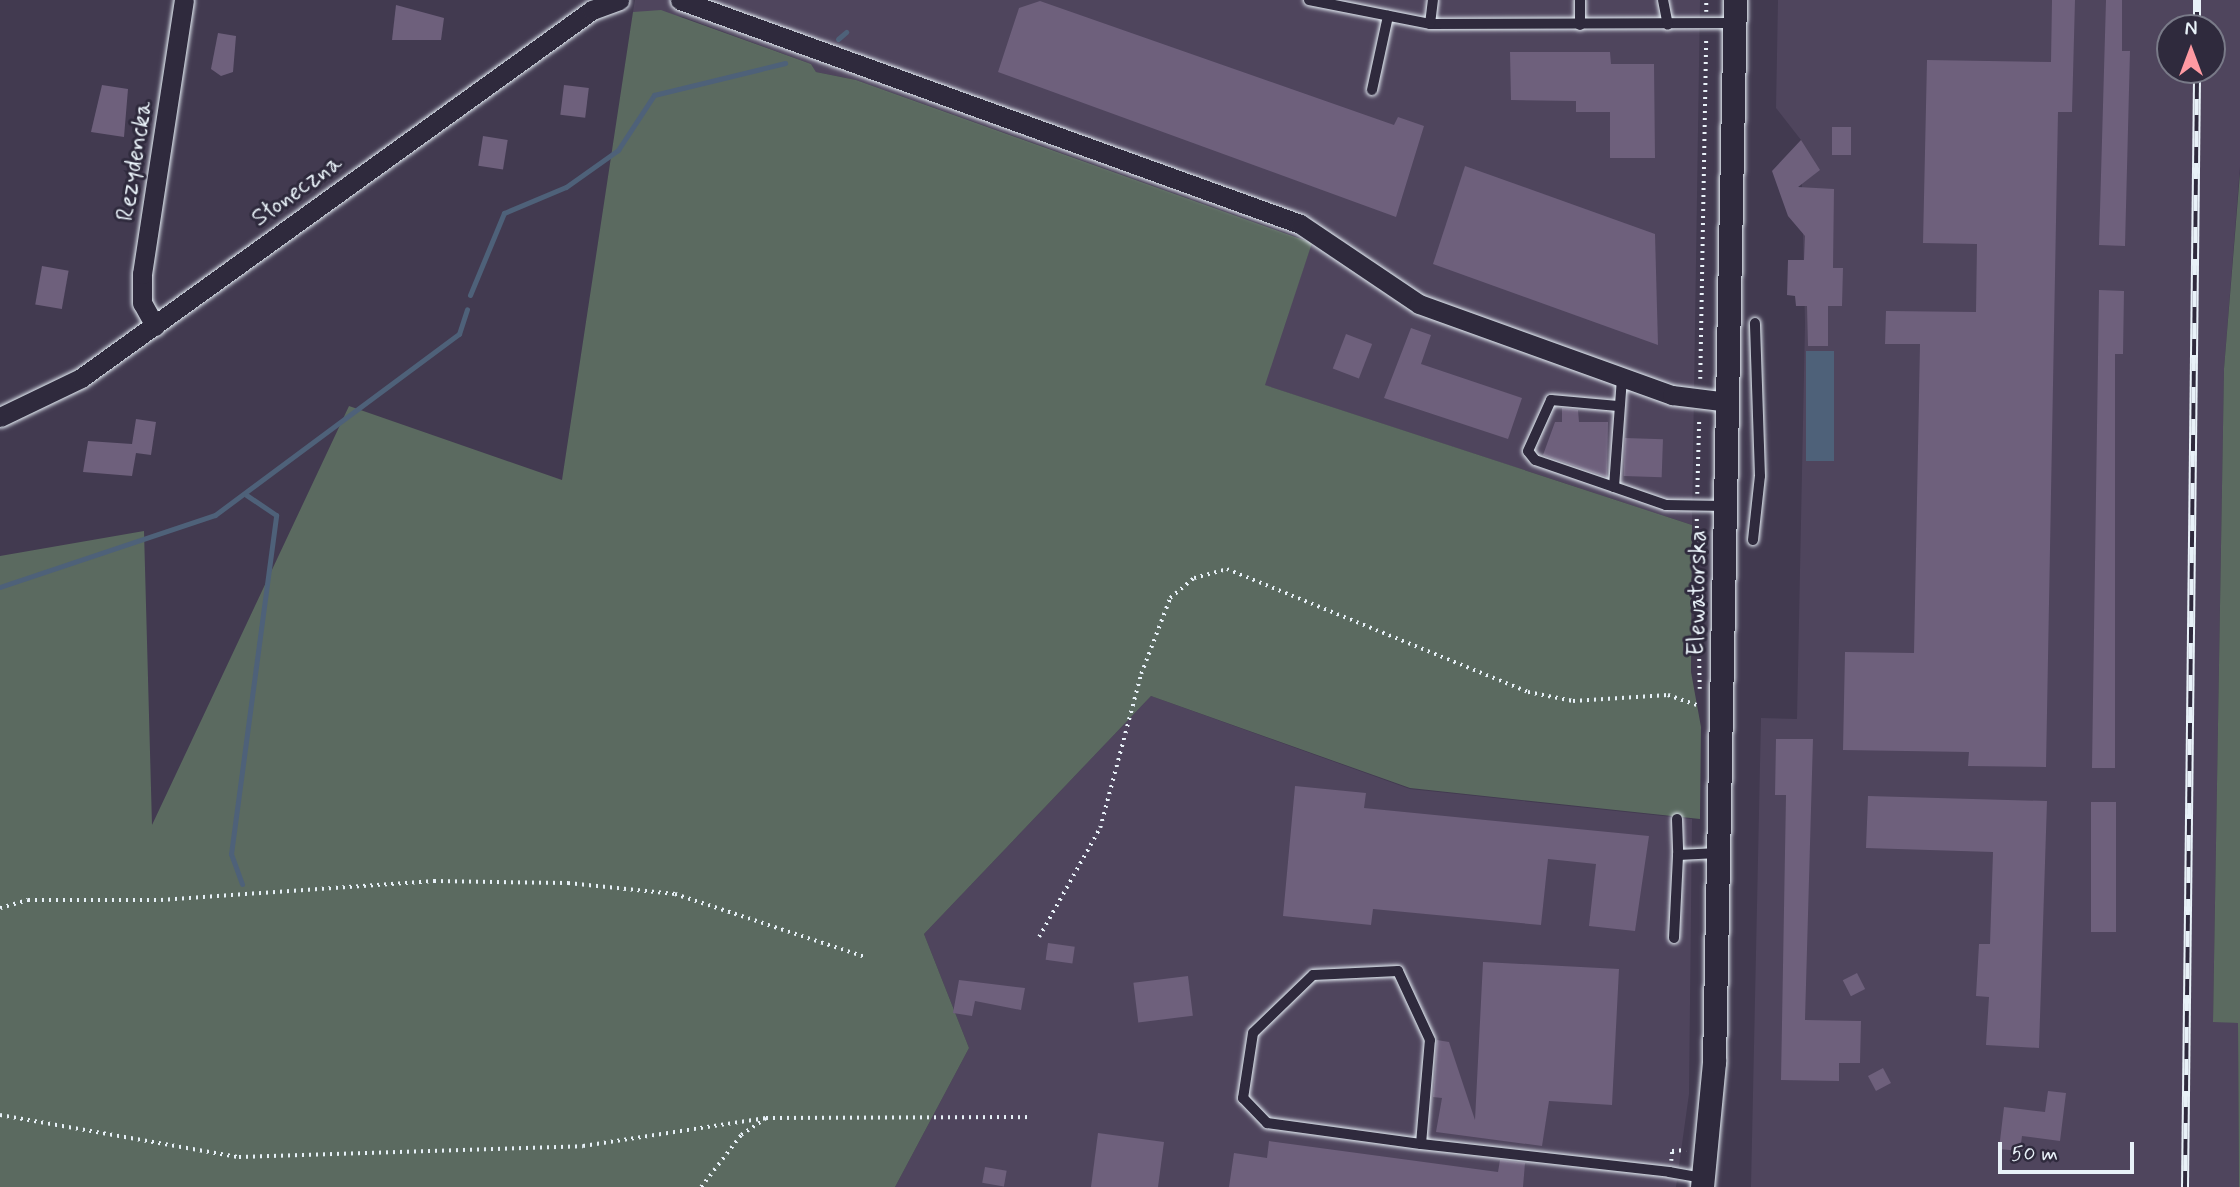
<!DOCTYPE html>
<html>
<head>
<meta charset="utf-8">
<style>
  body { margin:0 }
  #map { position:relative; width:2240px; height:1187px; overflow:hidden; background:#423a50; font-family:Mynerve,sans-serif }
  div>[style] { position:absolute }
  .built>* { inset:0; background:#4f455d }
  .green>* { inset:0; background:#5b6a60 }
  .water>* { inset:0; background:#4e6179; transform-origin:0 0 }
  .stream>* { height:5px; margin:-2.5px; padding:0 2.5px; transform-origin:2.5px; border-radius:2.5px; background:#4e6179 }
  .building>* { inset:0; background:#6e607c; transform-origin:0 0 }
  .path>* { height:3.5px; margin-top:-1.75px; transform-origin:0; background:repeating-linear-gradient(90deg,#e8f1f8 0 2px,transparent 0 7px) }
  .roads { filter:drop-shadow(0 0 2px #e8f1f8) drop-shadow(0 0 2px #e8f1f8) }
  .service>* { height:10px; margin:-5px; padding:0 5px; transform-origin:5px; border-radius:5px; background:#2f2a3d }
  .minor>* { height:19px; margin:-9.5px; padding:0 9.5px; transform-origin:9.5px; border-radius:9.5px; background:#2f2a3d }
  .tertiary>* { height:23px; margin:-11.5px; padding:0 11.5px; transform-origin:11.5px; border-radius:11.5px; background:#2f2a3d }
  .rail>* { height:8px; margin-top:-4px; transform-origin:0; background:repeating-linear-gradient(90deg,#2f2a3d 0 16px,#e8f1f8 0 32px); box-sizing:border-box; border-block:2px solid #e8f1f8 }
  span { translate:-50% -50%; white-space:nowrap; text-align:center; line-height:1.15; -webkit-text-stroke:6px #2f2a3d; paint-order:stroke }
  .street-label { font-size:24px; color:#e8f1f8 }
  .north { position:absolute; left:2156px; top:14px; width:70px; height:70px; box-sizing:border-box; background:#2f2a3d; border:2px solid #797a88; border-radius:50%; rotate:0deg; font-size:19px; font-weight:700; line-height:28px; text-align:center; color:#e8f1f8 }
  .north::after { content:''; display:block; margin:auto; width:24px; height:32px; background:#ff9aa2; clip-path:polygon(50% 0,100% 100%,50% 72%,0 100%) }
  .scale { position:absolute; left:1998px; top:1142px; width:136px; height:32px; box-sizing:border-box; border:4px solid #e8f1f8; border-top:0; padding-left:9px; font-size:21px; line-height:24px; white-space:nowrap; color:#e8f1f8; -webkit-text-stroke:5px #2f2a3d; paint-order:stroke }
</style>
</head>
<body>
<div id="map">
  <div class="built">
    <div style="clip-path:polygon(635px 0,1700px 0,1692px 525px,1264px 385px,1312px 242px,856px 80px,816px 72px,811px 64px,683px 17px,633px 12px)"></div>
    <div style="clip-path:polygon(evenodd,1778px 0,2240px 0,2240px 167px,2224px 369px,2213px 1021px,2238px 1023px,2239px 1187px,1751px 1187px,1761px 718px,1797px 719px,1805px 324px,1801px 140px,1776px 108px,1778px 0,2170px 28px,2212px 28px,2212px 70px,2170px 70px,2170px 28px)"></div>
    <div style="clip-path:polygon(1151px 696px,1410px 789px,1692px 819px,1689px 1094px,1676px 1187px,895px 1187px,969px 1048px,924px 934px)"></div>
  </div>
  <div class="green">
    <div style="clip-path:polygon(661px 10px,811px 64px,816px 72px,856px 80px,1312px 243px,1265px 385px,1692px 525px,1691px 672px,1701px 727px,1700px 819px,1410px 788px,1151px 696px,924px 934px,969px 1048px,895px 1187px,0 1187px,0 556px,144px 531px,152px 825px,349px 406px,562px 480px,633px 12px)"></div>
    <div style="clip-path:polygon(2240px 173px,2240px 1187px,2239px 1187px,2238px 1023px,2213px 1022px,2224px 369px)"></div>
  </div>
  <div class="water">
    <div style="left:1806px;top:351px;width:28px;height:110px"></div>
  </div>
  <div class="stream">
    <div style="left:838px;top:39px;width:11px;rotate:-41deg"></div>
    <div style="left:470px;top:295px;width:89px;rotate:-67.5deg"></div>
    <div style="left:504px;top:213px;width:67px;rotate:-22.8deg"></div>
    <div style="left:566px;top:187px;width:64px;rotate:-35.4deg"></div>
    <div style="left:618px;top:150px;width:66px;rotate:-56.8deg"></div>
    <div style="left:654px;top:95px;width:135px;rotate:-13.7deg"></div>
    <div style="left:0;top:587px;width:227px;rotate:-18.5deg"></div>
    <div style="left:215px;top:515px;width:304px;rotate:-36.6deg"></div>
    <div style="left:459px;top:334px;width:26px;rotate:-72deg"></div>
    <div style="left:242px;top:884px;width:32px;rotate:-110deg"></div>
    <div style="left:231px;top:854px;width:342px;rotate:-82.4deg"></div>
    <div style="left:276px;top:515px;width:36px;rotate:-146deg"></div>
  </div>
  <div class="building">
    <div style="clip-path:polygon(2052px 0,2075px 0,2072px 112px,2058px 112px,2046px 767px,1968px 766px,1969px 752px,1843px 750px,1845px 652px,1914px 653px,1920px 344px,1885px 344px,1886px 311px,1976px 312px,1977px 244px,1923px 243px,1927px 60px,2051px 62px)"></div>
    <div style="clip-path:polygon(2106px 0,2122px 0,2122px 51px,2130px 51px,2125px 246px,2099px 245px)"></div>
    <div style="clip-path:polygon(1040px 1px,1394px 125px,1398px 117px,1424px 126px,1396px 217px,998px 72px,1019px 8px)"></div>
    <div style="clip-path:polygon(396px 5px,444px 18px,441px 40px,392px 40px)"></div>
    <div style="clip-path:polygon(218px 33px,236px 36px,233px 72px,221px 76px,211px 69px)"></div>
    <div style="clip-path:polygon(1510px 52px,1610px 52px,1611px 64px,1654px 64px,1655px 158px,1610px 158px,1610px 112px,1576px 112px,1576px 101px,1511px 100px)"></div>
    <div style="clip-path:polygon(102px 85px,128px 89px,124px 137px,91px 132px)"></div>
    <div style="left:564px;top:85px;width:25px;height:30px;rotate:7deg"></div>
    <div style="left:1832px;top:127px;width:19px;height:28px"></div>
    <div style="left:483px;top:136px;width:25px;height:30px;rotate:9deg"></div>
    <div style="clip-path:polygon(1801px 140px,1820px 170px,1798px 187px,1834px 189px,1833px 268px,1843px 268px,1842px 306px,1828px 306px,1828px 346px,1808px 346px,1807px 306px,1796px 306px,1795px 296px,1787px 295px,1788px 260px,1804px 260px,1805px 236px,1788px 216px,1772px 171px)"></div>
    <div style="clip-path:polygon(1465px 166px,1655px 234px,1658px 345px,1433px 264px)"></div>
    <div style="left:42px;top:266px;width:27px;height:39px;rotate:10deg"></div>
    <div style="clip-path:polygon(2099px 290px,2124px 291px,2123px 354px,2115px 354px,2115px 768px,2092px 768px)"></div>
    <div style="clip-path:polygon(1411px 328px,1431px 335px,1421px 364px,1522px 398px,1508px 439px,1384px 398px)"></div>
    <div style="left:1346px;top:334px;width:28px;height:37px;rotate:21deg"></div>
    <div style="clip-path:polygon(1562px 408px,1578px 410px,1579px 422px,1608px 422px,1607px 477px,1543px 455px,1555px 422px,1562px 422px)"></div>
    <div style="clip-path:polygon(136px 419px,156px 422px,151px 455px,136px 453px,132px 476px,83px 472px,88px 441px,132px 444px)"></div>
    <div style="left:1625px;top:438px;width:38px;height:38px;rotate:2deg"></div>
    <div style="clip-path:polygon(1776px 739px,1813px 739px,1805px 1020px,1861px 1021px,1860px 1063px,1839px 1063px,1839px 1081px,1781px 1080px,1786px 795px,1775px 795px)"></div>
    <div style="clip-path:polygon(1295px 786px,1366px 793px,1364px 808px,1649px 836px,1635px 931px,1589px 926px,1596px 864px,1548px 859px,1541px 925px,1373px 909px,1371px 925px,1283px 916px)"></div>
    <div style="clip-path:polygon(1868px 796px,2047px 801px,2039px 1048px,1986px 1045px,1989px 997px,1976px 996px,1979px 944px,1990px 944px,1993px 852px,1866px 848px)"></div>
    <div style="left:2091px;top:802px;width:25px;height:130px"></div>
    <div style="left:1048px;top:943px;width:27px;height:17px;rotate:8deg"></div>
    <div style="clip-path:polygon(1483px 962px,1619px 969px,1612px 1105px,1549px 1101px,1542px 1146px,1436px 1132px,1442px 1098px,1433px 1097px,1437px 1040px,1449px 1042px,1475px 1120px)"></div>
    <div style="left:1857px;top:973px;width:18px;height:16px;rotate:63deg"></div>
    <div style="left:1188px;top:976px;width:40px;height:55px;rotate:83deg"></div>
    <div style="clip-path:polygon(959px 980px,1025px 988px,1021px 1010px,975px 1001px,972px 1016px,953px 1013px)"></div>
    <div style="left:1883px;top:1068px;width:17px;height:17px;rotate:62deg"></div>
    <div style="clip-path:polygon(2048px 1091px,2066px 1093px,2060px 1141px,2022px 1136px,2020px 1151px,1999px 1149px,2004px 1107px,2045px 1112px)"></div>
    <div style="clip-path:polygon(1098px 1133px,1164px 1142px,1158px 1187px,1091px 1187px)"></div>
    <div style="clip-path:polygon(1269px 1141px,1498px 1172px,1500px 1160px,1525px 1163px,1523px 1187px,1229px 1187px,1234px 1153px,1267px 1158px)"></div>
    <div style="left:985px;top:1167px;width:22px;height:16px;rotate:10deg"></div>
  </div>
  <div class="path">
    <div style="left:1706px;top:12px;width:12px;rotate:-90deg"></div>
    <div style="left:1700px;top:379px;width:342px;rotate:-89deg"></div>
    <div style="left:1697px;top:494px;width:76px;rotate:-88.5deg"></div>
    <div style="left:1697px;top:519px;width:170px;rotate:89deg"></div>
    <div style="left:0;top:908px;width:29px;rotate:-16deg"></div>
    <div style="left:28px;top:900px;width:133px"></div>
    <div style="left:161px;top:900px;width:274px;rotate:-4deg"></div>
    <div style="left:434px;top:881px;width:134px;rotate:0.9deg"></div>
    <div style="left:568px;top:883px;width:108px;rotate:5.9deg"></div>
    <div style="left:675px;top:894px;width:201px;rotate:18.3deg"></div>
    <div style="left:1039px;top:937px;width:125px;rotate:-60.8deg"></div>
    <div style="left:1100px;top:828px;width:159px;rotate:-75.1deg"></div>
    <div style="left:1141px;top:674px;width:81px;rotate:-69.1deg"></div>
    <div style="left:1170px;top:598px;width:31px;rotate:-40deg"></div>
    <div style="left:1194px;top:578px;width:34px;rotate:-15deg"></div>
    <div style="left:1227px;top:569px;width:325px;rotate:22.2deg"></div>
    <div style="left:1528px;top:692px;width:46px;rotate:11.3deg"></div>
    <div style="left:1573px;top:701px;width:95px;rotate:-3.6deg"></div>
    <div style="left:1668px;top:695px;width:34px;rotate:19deg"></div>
    <div style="left:0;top:1115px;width:243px;rotate:10deg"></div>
    <div style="left:239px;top:1157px;width:344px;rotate:-1.8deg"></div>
    <div style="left:583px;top:1146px;width:185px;rotate:-8.7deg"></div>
    <div style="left:1671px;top:1161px;width:10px;rotate:-84deg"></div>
    <div style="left:1672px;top:1151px;width:14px;rotate:-4deg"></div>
    <div style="left:701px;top:1187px;width:66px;rotate:-52.4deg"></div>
    <div style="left:741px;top:1135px;width:30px;rotate:-34deg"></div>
    <div style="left:766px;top:1118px;width:266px;rotate:-0.2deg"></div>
  </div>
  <div class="roads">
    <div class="service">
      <div style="left:1309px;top:0;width:123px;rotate:11.2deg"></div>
      <div style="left:1430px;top:24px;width:304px;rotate:-0.2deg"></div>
      <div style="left:1580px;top:0;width:25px;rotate:90deg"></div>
      <div style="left:1663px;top:0;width:25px;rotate:79deg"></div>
      <div style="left:1430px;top:24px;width:24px;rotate:-83deg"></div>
      <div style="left:1372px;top:90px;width:76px;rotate:-77.8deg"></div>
      <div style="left:1622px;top:378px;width:109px;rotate:94.2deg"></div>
      <div style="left:1614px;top:487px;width:55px;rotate:19.1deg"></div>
      <div style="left:1666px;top:505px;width:59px;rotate:1deg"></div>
      <div style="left:1614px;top:487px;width:83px;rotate:-161.1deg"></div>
      <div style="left:1535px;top:460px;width:11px;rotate:-128deg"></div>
      <div style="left:1528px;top:451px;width:56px;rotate:-65.7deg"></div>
      <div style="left:1551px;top:400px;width:67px;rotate:5.1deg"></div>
      <div style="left:1753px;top:540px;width:64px;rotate:-83.8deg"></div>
      <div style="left:1760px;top:476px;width:153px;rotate:-91.9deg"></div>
      <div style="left:1677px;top:819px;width:36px;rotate:88deg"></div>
      <div style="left:1674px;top:938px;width:83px;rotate:-87.2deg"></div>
      <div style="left:1678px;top:855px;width:40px;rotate:-2.9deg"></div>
      <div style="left:1421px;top:1144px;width:104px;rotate:-85.1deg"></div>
      <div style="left:1430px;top:1040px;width:76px;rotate:-114.9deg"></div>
      <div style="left:1398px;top:971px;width:85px;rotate:177.3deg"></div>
      <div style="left:1313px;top:975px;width:83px;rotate:136deg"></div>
      <div style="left:1253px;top:1033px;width:66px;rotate:98.7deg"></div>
      <div style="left:1243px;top:1098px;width:35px;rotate:46deg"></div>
      <div style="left:1267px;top:1123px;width:155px;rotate:7.8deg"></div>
      <div style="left:1421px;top:1144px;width:250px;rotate:6.4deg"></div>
      <div style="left:1669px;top:1172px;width:35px;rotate:10deg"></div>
    </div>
    <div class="minor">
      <div style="left:680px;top:0;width:659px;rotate:19.86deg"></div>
      <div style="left:1300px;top:224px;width:143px;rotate:33.9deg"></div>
      <div style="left:1419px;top:304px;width:269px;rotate:19.8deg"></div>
      <div style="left:1672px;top:395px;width:56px;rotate:7.1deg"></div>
      <div style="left:155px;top:326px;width:26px;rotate:-119deg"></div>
      <div style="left:142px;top:303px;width:29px;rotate:-90deg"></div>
      <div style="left:142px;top:274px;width:277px;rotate:-81.3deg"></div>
      <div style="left:0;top:417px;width:90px;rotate:-25.7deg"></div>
      <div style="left:81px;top:378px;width:630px;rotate:-35.76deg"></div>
      <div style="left:592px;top:10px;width:29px;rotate:-20deg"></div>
    </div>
    <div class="tertiary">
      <div style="left:1702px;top:1187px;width:126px;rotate:-84.5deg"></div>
      <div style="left:1714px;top:1062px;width:1062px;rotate:-88.87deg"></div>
    </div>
  </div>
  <div class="rail">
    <div style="left:2197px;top:28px;width:28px;rotate:-90deg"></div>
    <div style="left:2185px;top:1187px;width:1117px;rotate:-89.38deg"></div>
  </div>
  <div class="street-label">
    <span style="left:135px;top:161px;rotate:-81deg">Rezydencka</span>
    <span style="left:297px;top:191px;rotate:-36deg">Słoneczna</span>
    <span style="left:1698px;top:593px;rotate:-89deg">Elewatorska</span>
  </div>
  <div class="north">N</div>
  <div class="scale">50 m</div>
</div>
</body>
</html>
